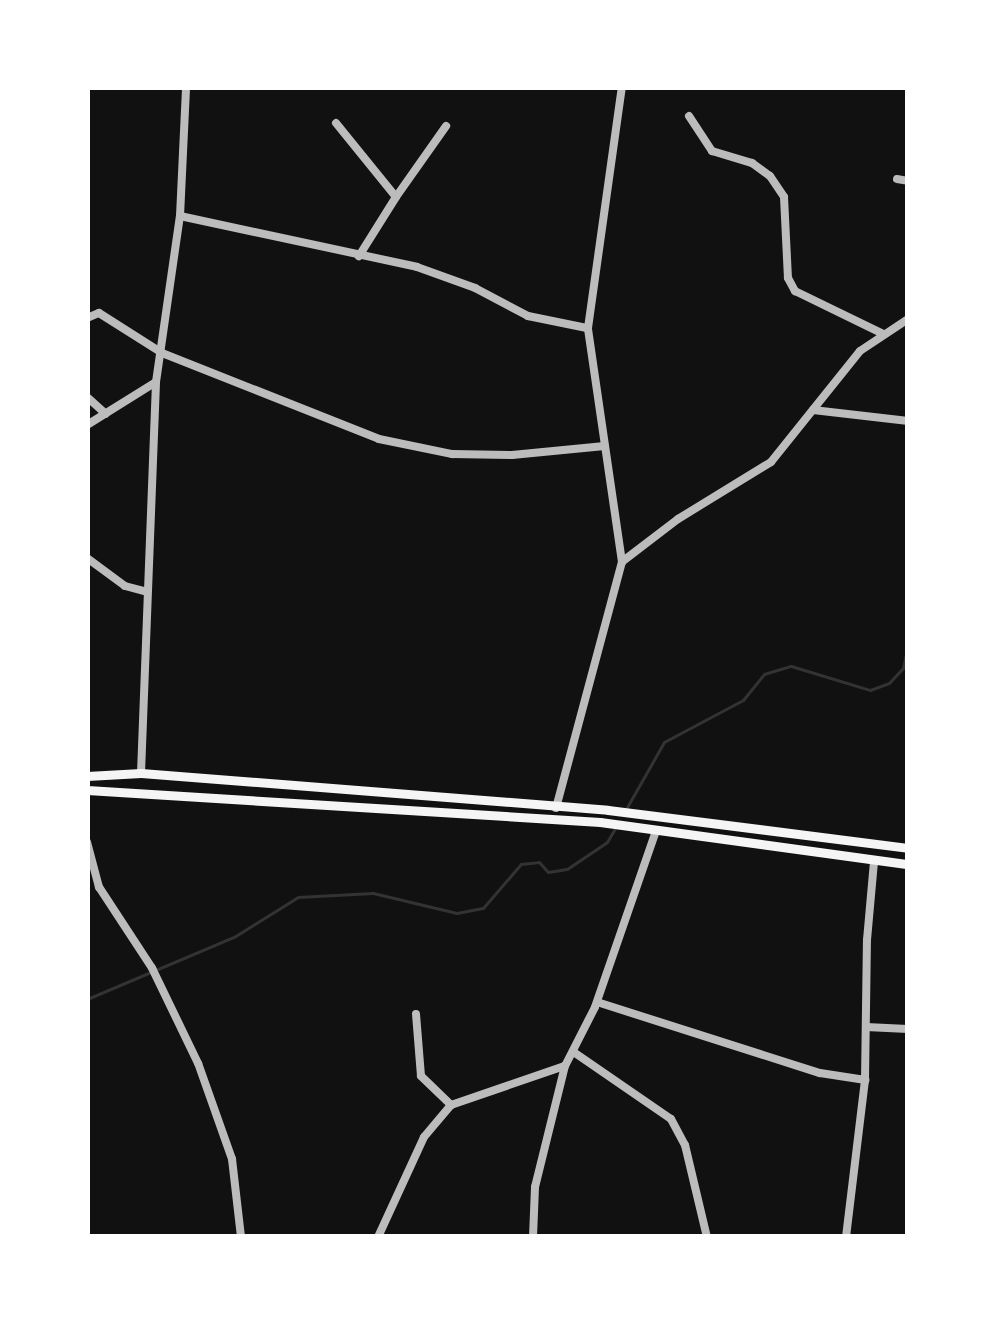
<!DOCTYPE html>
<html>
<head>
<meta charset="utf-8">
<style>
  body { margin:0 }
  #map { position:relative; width:995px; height:1324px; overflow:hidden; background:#111; font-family:Montserrat,sans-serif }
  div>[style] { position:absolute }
  .stream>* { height:3px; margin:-1.5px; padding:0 1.5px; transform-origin:1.5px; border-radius:1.5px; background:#333 }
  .minor>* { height:8px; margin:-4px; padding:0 4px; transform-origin:4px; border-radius:4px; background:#bcbcbc }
  .secondary>* { height:9px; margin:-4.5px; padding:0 4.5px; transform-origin:4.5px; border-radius:4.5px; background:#f5f5f5 }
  span { translate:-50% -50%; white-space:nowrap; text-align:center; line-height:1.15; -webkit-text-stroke:12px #fff; paint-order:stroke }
  .frame { position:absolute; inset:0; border:90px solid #fff; pointer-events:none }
</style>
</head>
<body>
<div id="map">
  <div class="stream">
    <div style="left:626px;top:809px;width:77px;rotate:-60.4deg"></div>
    <div style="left:664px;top:742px;width:89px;rotate:-28deg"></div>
    <div style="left:743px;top:700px;width:33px;rotate:-51deg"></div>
    <div style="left:764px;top:674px;width:28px;rotate:-17deg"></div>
    <div style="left:791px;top:666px;width:83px;rotate:16.9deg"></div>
    <div style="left:870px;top:690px;width:20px;rotate:-20deg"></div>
    <div style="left:889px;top:683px;width:21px;rotate:-47deg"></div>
    <div style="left:903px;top:668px;width:25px;rotate:-78deg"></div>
    <div style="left:87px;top:999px;width:160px;rotate:-22.9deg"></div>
    <div style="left:234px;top:937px;width:75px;rotate:-32deg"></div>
    <div style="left:298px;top:897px;width:75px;rotate:-3.1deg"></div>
    <div style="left:373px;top:893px;width:86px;rotate:13.4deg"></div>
    <div style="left:457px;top:913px;width:26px;rotate:-11deg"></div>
    <div style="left:483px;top:908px;width:58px;rotate:-49.2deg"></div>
    <div style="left:521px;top:864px;width:18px;rotate:-6deg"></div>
    <div style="left:539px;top:862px;width:13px;rotate:48deg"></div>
    <div style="left:548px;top:872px;width:19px;rotate:-9deg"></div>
    <div style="left:567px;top:869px;width:48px;rotate:-34deg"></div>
    <div style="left:607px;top:842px;width:16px;rotate:-60deg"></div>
  </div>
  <div class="minor">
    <div style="left:689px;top:116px;width:42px;rotate:56.7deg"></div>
    <div style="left:712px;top:151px;width:42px;rotate:16.7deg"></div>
    <div style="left:752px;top:163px;width:22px;rotate:36deg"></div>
    <div style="left:770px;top:176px;width:25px;rotate:56deg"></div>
    <div style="left:784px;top:197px;width:81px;rotate:87.2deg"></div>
    <div style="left:788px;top:278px;width:15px;rotate:62deg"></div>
    <div style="left:795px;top:291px;width:98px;rotate:26deg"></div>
    <div style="left:336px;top:123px;width:95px;rotate:51deg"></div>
    <div style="left:396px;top:197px;width:70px;rotate:122.1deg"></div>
    <div style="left:897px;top:179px;width:11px;rotate:10deg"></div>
    <div style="left:396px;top:197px;width:87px;rotate:-54.8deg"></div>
    <div style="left:180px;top:216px;width:242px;rotate:12.1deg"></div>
    <div style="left:417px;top:267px;width:62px;rotate:19.9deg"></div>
    <div style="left:475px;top:288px;width:60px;rotate:27.8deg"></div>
    <div style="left:528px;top:316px;width:60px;rotate:11.5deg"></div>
    <div style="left:87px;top:318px;width:13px;rotate:-23deg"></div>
    <div style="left:99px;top:313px;width:75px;rotate:32.4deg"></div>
    <div style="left:162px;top:353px;width:233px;rotate:21.6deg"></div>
    <div style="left:379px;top:439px;width:75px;rotate:11.6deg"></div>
    <div style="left:452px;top:454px;width:60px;rotate:1deg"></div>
    <div style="left:512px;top:455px;width:93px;rotate:-5.5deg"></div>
    <div style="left:87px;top:397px;width:25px;rotate:42deg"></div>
    <div style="left:813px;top:410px;width:96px;rotate:6.6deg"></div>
    <div style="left:87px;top:425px;width:81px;rotate:-31.9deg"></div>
    <div style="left:87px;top:558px;width:47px;rotate:36.4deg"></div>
    <div style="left:125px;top:586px;width:23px;rotate:15deg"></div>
    <div style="left:623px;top:561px;width:69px;rotate:-37.4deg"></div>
    <div style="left:678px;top:519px;width:109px;rotate:-31.5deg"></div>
    <div style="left:771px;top:462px;width:142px;rotate:-51.3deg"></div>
    <div style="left:860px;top:351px;width:58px;rotate:-33.7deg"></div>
    <div style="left:141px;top:773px;width:391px;rotate:-87.8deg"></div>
    <div style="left:156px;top:382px;width:168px;rotate:-81.8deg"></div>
    <div style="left:180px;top:216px;width:129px;rotate:-87.3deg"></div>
    <div style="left:556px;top:808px;width:255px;rotate:-75deg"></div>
    <div style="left:622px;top:562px;width:236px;rotate:-98.3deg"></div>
    <div style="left:588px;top:328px;width:243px;rotate:-82deg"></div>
    <div style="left:87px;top:842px;width:47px;rotate:75.1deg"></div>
    <div style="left:99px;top:887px;width:97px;rotate:56.8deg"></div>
    <div style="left:152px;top:968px;width:106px;rotate:64.2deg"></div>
    <div style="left:198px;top:1063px;width:102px;rotate:70.5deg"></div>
    <div style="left:232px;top:1159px;width:79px;rotate:83.4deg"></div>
    <div style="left:597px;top:1002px;width:234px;rotate:17.7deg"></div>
    <div style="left:820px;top:1073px;width:46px;rotate:8.8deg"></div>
    <div style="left:416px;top:1014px;width:62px;rotate:85.4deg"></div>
    <div style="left:421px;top:1076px;width:42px;rotate:44deg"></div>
    <div style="left:866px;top:1027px;width:42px;rotate:2.7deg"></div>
    <div style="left:575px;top:1053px;width:116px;rotate:34.5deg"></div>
    <div style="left:671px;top:1119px;width:30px;rotate:62deg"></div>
    <div style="left:685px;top:1145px;width:95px;rotate:76.6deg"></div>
    <div style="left:378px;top:1237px;width:110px;rotate:-65.3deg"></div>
    <div style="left:424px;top:1137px;width:42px;rotate:-49.8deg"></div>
    <div style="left:451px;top:1105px;width:120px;rotate:-19deg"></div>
    <div style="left:533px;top:1237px;width:50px;rotate:-87.7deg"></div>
    <div style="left:535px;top:1187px;width:125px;rotate:-76.1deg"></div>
    <div style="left:565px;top:1066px;width:66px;rotate:-63deg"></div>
    <div style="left:595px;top:1007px;width:186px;rotate:-70.9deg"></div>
    <div style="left:846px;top:1237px;width:158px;rotate:-83.1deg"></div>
    <div style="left:865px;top:1080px;width:140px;rotate:-89.2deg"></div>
    <div style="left:867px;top:940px;width:79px;rotate:-84.9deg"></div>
  </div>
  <div class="secondary">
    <div style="left:87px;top:776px;width:54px;rotate:-3.2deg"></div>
    <div style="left:141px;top:773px;width:468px;rotate:4.5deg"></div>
    <div style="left:608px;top:810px;width:302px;rotate:7.2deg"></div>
    <div style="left:87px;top:790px;width:514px;rotate:3.57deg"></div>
    <div style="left:600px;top:822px;width:311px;rotate:7.8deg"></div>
  </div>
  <div class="frame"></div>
</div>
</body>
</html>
